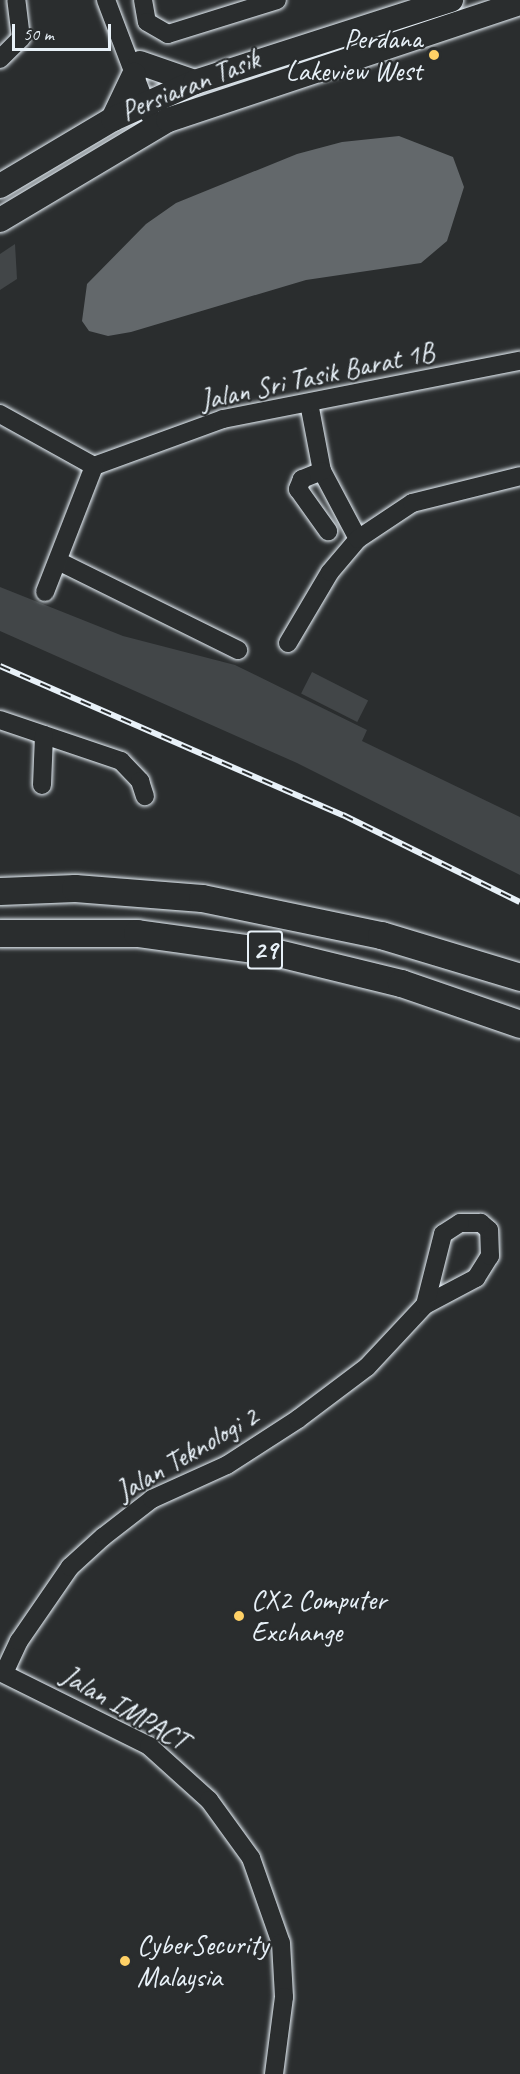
<!DOCTYPE html>
<html>
<head>
<meta charset="utf-8">
<style>
  body { margin:0 }
  #map { position:relative; width:520px; height:2074px; overflow:hidden; background:#2a2d2e; font-family:Caveat,sans-serif }
  div>[style] { position:absolute }
  .green>* { inset:0; background:#424648; transform-origin:0 0 }
  .water>* { inset:0; background:#63686b }
  .roads { filter:drop-shadow(0 0 2px #e8f1f8) drop-shadow(0 0 2px #e8f1f8) }
  .minor>* { height:18px; margin:-9px; padding:0 9px; transform-origin:9px; border-radius:9px; background:#2a2d2e }
  .major>* { height:24px; margin:-12px; padding:0 12px; transform-origin:12px; border-radius:12px; background:#2a2d2e }
  .highway>* { height:27px; margin:-13.5px; padding:0 13.5px; transform-origin:13.5px; border-radius:13.5px; background:#2a2d2e }
  .rail>* { height:6px; margin-top:-3px; transform-origin:0; background:repeating-linear-gradient(90deg,#2a2d2e 0 11px,#e8f1f8 0 22px); box-sizing:border-box; border-block:2px solid #e8f1f8 }
  .dots>* { width:16px; height:16px; translate:-50% -50%; box-sizing:border-box; border:3px solid #2a2d2e; border-radius:50% }
  span { translate:-50% -50%; white-space:nowrap; text-align:center; line-height:1.15; -webkit-text-stroke:4.5px #2a2d2e; paint-order:stroke }
  .shield-label span { padding:2px 4px; background:#2a2d2e; border:2px solid; border-radius:4px; -webkit-text-stroke-width:0 }
  .shield-label { font-size:27px; color:#e8f1f8; font-weight:700 }
  .poi-label { font-size:28px; color:#e8f1f8 }
  .right { translate:-100% -50%; text-align:right }
  .left { translate:0 -50%; text-align:left }
  .street-label { font-size:28px; color:#e8f1f8 }
  .scale { position:absolute; left:12px; top:24px; width:99px; height:27px; box-sizing:border-box; border:3px solid #e8f1f8; border-top:0; padding-left:8px; font-size:18px; line-height:21px; white-space:nowrap; color:#e8f1f8; -webkit-text-stroke:4px #2a2d2e; paint-order:stroke }
</style>
</head>
<body>
<div id="map">
  <div class="green">
    <div style="clip-path:polygon(15px 244px,17px 279px,0 290px,0 254px)"></div>
    <div style="clip-path:polygon(0 587px,123px 636px,235px 665px,367px 730px,362px 741px,520px 817px,520px 875px,297px 763px,0 631px)"></div>
    <div style="left:312px;top:672px;width:63px;height:24px;rotate:27deg"></div>
  </div>
  <div class="water">
    <div style="clip-path:polygon(399px 136px,453px 157px,464px 187px,447px 241px,421px 263px,306px 280px,131px 332px,108px 336px,89px 331px,82px 321px,87px 284px,146px 224px,176px 203px,297px 154px,342px 142px)"></div>
  </div>
  <div class="roads">
    <div class="minor">
      <div style="left:106px;top:0;width:124px;rotate:69.2deg"></div>
      <div style="left:143px;top:0;width:22px;rotate:80deg"></div>
      <div style="left:147px;top:22px;width:24px;rotate:30deg"></div>
      <div style="left:168px;top:34px;width:114px;rotate:-17.3deg"></div>
      <div style="left:0;top:59px;width:30px;rotate:-45deg"></div>
      <div style="left:21px;top:38px;width:38px;rotate:-97deg"></div>
      <div style="left:309px;top:403px;width:69px;rotate:79.2deg"></div>
      <div style="left:322px;top:471px;width:77px;rotate:62.1deg"></div>
      <div style="left:0;top:414px;width:107px;rotate:29deg"></div>
      <div style="left:94px;top:466px;width:137px;rotate:-20deg"></div>
      <div style="left:223px;top:419px;width:303px;rotate:-11.1deg"></div>
      <div style="left:322px;top:471px;width:22px;rotate:158deg"></div>
      <div style="left:302px;top:479px;width:11px;rotate:112deg"></div>
      <div style="left:298px;top:489px;width:52px;rotate:54.5deg"></div>
      <div style="left:58px;top:561px;width:201px;rotate:26.3deg"></div>
      <div style="left:45px;top:592px;width:135px;rotate:-68.7deg"></div>
      <div style="left:288px;top:643px;width:82px;rotate:-59.4deg"></div>
      <div style="left:330px;top:572px;width:43px;rotate:-49.7deg"></div>
      <div style="left:358px;top:539px;width:65px;rotate:-33.7deg"></div>
      <div style="left:412px;top:503px;width:111px;rotate:-14deg"></div>
      <div style="left:0;top:720px;width:128px;rotate:18.7deg"></div>
      <div style="left:121px;top:761px;width:28px;rotate:46deg"></div>
      <div style="left:140px;top:781px;width:16px;rotate:72deg"></div>
      <div style="left:42px;top:785px;width:50px;rotate:-87.7deg"></div>
      <div style="left:0;top:1672px;width:166px;rotate:26.4deg"></div>
      <div style="left:149px;top:1746px;width:81px;rotate:42deg"></div>
      <div style="left:209px;top:1800px;width:72px;rotate:54.1deg"></div>
      <div style="left:251px;top:1858px;width:90px;rotate:70.6deg"></div>
      <div style="left:281px;top:1943px;width:54px;rotate:86.8deg"></div>
      <div style="left:284px;top:1997px;width:78px;rotate:97.4deg"></div>
      <div style="left:4px;top:1673px;width:35px;rotate:-65deg"></div>
      <div style="left:19px;top:1641px;width:90px;rotate:-55.4deg"></div>
      <div style="left:70px;top:1567px;width:45px;rotate:-42.3deg"></div>
      <div style="left:103px;top:1537px;width:62px;rotate:-37.8deg"></div>
      <div style="left:152px;top:1499px;width:82px;rotate:-24.4deg"></div>
      <div style="left:227px;top:1465px;width:85px;rotate:-32.9deg"></div>
      <div style="left:298px;top:1419px;width:86px;rotate:-37deg"></div>
      <div style="left:367px;top:1367px;width:85px;rotate:-46.9deg"></div>
      <div style="left:425px;top:1305px;width:58px;rotate:-27.9deg"></div>
      <div style="left:476px;top:1278px;width:26px;rotate:-58deg"></div>
      <div style="left:490px;top:1256px;width:26px;rotate:-92deg"></div>
      <div style="left:489px;top:1230px;width:11px;rotate:-139deg"></div>
      <div style="left:481px;top:1223px;width:21px;rotate:180deg"></div>
      <div style="left:460px;top:1223px;width:20px;rotate:147deg"></div>
      <div style="left:443px;top:1234px;width:73px;rotate:104.2deg"></div>
    </div>
    <div class="major">
      <div style="left:140px;top:63px;width:58px;rotate:19.1deg"></div>
      <div style="left:113px;top:119px;width:49px;rotate:-64.5deg"></div>
      <div style="left:0;top:186px;width:131px;rotate:-30.7deg"></div>
      <div style="left:113px;top:119px;width:90px;rotate:-24.3deg"></div>
      <div style="left:195px;top:82px;width:269px;rotate:-17.8deg"></div>
      <div style="left:0;top:220px;width:196px;rotate:-30.8deg"></div>
      <div style="left:168px;top:120px;width:371px;rotate:-18.4deg"></div>
    </div>
    <div class="highway">
      <div style="left:0;top:891px;width:75px;rotate:-2.3deg"></div>
      <div style="left:75px;top:888px;width:127px;rotate:4.5deg"></div>
      <div style="left:202px;top:898px;width:183px;rotate:11.7deg"></div>
      <div style="left:381px;top:935px;width:145px;rotate:16.8deg"></div>
      <div style="left:0;top:933px;width:137px"></div>
      <div style="left:137px;top:933px;width:138px;rotate:7.9deg"></div>
      <div style="left:274px;top:952px;width:131px;rotate:13.7deg"></div>
      <div style="left:401px;top:983px;width:126px;rotate:19deg"></div>
    </div>
  </div>
  <div class="rail">
    <div style="left:0;top:666px;width:374px;rotate:23.5deg"></div>
    <div style="left:343px;top:815px;width:197px;rotate:26.2deg"></div>
  </div>
  <div class="dots">
    <div style="left:434px;top:55px;background:#ffd166"></div>
    <div style="left:239px;top:1616px;background:#ffd166"></div>
    <div style="left:125px;top:1961px;background:#ffd166"></div>
  </div>
  <div class="shield-label">
    <span style="left:265px;top:950px">29</span>
  </div>
  <div class="poi-label">
    <span class="right" style="left:422px;top:55px">Perdana<br>Lakeview West</span>
    <span class="left" style="left:251px;top:1616px">CX2 Computer<br>Exchange</span>
    <span class="left" style="left:137px;top:1961px">CyberSecurity<br>Malaysia</span>
  </div>
  <div class="street-label">
    <span style="left:190px;top:85px;rotate:-22deg">Persiaran Tasik</span>
    <span style="left:317px;top:376px;rotate:-12deg">Jalan Sri Tasik Barat 1B</span>
    <span style="left:187px;top:1454px;rotate:-30deg">Jalan Teknologi 2</span>
    <span style="left:125px;top:1708px;rotate:30deg">Jalan IMPACT</span>
  </div>
  <div class="scale">50 m</div>
</div>
</body>
</html>
